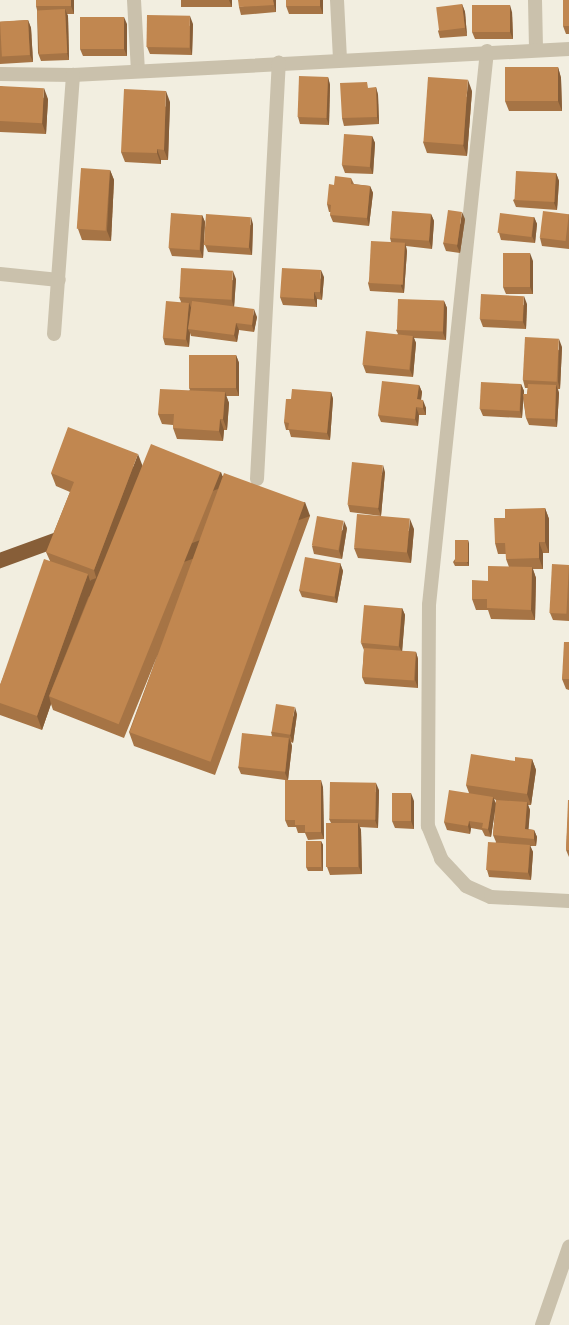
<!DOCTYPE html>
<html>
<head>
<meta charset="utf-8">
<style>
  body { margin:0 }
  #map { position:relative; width:569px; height:1325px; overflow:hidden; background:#f2eee0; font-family:"Nunito Sans",sans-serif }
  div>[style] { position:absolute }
  .minor>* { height:14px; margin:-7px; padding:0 7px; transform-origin:7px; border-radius:7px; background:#cac1ac }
  .wall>* { inset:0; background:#a67445; transform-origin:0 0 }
  .shaded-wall>* { inset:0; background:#875e38; transform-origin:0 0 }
  .building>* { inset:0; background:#c18750; transform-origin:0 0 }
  span { translate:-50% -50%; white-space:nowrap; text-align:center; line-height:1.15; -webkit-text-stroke:4px #faf7ed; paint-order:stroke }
</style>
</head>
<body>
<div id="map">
  <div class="minor">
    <div style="left:134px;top:0;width:71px;rotate:86.8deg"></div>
    <div style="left:337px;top:0;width:59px;rotate:87.1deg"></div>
    <div style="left:535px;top:0;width:49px;rotate:88.8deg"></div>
    <div style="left:487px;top:51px;width:557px;rotate:95.98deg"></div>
    <div style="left:429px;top:605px;width:221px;rotate:90.3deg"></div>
    <div style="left:428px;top:826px;width:35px;rotate:68deg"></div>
    <div style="left:441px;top:859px;width:37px;rotate:47deg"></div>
    <div style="left:466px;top:886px;width:27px;rotate:24deg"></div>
    <div style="left:491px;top:897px;width:78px;rotate:2.9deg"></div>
    <div style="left:0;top:74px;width:73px;rotate:0.8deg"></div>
    <div style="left:73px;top:75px;width:497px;rotate:-3deg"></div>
    <div style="left:0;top:274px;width:59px;rotate:5.8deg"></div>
    <div style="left:54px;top:334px;width:260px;rotate:-85.8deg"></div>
    <div style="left:257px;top:479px;width:417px;rotate:-87deg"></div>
    <div style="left:542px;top:1325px;width:83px;rotate:-70.9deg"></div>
  </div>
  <div class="wall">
    <div style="clip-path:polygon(74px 0,74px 14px,67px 14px,68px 16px,69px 60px,41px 61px,38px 53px,37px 10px,36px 6px)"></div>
    <div style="left:181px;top:0;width:51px;height:7px"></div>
    <div style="clip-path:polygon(276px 0,276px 12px,241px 15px,239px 7px)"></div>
    <div style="clip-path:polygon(323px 0,323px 14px,289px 14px,286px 6px)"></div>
    <div style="clip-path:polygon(569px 0,569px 34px,566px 34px,563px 26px)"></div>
    <div style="clip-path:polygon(462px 4px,465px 12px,467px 36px,440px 38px,438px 31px)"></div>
    <div style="clip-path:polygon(512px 12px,513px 39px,475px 39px,472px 32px)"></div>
    <div style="clip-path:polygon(28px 20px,31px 28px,33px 62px,0 64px,0 22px)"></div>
    <div style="clip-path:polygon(127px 24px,127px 56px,83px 56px,80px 49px)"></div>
    <div style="clip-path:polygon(193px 24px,192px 55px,150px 54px,147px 47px)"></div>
    <div style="clip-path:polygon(558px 67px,561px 78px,562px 111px,509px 111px,505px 101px)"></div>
    <div style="clip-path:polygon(328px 77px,330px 85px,329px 125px,300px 124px,298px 117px)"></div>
    <div style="clip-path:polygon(0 86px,48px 99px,46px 134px,0 132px)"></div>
    <div style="clip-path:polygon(376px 87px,378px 95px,379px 124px,344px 126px,342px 118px)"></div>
    <div style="clip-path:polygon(472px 91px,467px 156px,427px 153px,423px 142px)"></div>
    <div style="clip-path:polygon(170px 102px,168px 160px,161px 160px,161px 164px,125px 162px,121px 152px)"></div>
    <div style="clip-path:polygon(372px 136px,375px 143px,373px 174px,345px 173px,342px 165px)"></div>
    <div style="clip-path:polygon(110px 170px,114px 180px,111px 241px,82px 240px,78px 229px)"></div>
    <div style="clip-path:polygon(556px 173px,559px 181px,557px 210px,516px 207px,513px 200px)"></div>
    <div style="clip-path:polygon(351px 178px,354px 184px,370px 186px,373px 193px,369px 226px,333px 222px,330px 215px,331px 212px,329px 212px,327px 204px,334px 185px)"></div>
    <div style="clip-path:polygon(431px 214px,434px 221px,432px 249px,406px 246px,407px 251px,404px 293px,370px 291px,368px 283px,391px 242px,390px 238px)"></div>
    <div style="clip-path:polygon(569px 214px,569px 249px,542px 246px,540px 238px)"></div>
    <div style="clip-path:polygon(202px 215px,205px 222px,203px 258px,172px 256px,169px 248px)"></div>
    <div style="clip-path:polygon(534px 217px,537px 224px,535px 243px,501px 240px,499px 233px)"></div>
    <div style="clip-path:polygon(465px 219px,460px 253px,446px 251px,443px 243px)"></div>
    <div style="clip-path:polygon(253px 224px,252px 255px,208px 252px,205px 245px)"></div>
    <div style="clip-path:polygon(533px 261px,533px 294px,506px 294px,503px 287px)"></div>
    <div style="clip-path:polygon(324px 277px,322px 300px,317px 299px,317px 307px,283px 305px,280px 297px)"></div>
    <div style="clip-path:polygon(236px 279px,234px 307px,257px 317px,254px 332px,239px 330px,237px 342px,191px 336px,190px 333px,189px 347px,165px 345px,163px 338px,181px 302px,179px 297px)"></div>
    <div style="clip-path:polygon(444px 301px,447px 308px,446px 340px,414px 338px,416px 343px,413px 377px,366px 373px,363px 365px,398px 334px,396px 330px)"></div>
    <div style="clip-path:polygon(527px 304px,526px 329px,483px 327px,480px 319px)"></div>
    <div style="clip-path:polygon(562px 347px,560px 389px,558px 389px,559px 393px,557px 427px,529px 425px,526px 418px,523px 398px,522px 418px,483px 416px,480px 409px,521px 384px,524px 391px,524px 394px,527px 394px,528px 388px,525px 388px,523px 380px)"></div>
    <div style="clip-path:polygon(236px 355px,239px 363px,239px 396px,226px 396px,229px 403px,227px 430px,224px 430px,223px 441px,177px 439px,173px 428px,173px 425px,162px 424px,158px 414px,190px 390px,189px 388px)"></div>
    <div style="clip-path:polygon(419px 385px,422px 392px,421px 400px,426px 408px,426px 415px,419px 415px,418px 426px,381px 422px,378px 415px)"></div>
    <div style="clip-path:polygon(331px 392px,333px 399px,330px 440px,291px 437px,289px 430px,286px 430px,284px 422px,291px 399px)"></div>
    <div style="clip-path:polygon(evenodd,142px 466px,223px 476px,310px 516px,215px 775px,134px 746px,129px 732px,158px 654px,124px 738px,53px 710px,51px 704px,42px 730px,0 715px,0 685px,50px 561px,46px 552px,70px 492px,56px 486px,51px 473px,142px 466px,90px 580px,95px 582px,92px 588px,90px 580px)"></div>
    <div style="clip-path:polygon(385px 472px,381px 516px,350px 512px,348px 505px)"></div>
    <div style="clip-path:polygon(545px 508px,549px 519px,549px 553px,543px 553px,543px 569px,533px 569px,536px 578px,535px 620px,491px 619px,488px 610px,476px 610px,472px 599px,488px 581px,509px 567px,506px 559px,506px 554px,498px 554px,495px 543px,505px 518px)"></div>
    <div style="clip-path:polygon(347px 528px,342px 559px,314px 554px,312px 546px)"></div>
    <div style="clip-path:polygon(414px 529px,411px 563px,358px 558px,354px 548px)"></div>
    <div style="clip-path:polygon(468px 540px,469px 544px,469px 566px,455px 566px,453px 562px)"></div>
    <div style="clip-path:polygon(340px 563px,343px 571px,337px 603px,302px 597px,299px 590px)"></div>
    <div style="clip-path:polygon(569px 565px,569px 621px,553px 620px,550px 613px)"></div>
    <div style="clip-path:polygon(402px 608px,405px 615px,402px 651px,416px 652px,418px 659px,418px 688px,365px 684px,362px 677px,364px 650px,361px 643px)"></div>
    <div style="clip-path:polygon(569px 642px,569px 690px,566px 689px,562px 679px)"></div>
    <div style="clip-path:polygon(297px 714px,293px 743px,291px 742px,292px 746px,288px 780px,323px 787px,324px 839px,308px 840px,305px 833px,298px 833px,296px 827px,288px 827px,285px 820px,285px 780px,241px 774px,238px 767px,272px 736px,271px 732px)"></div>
    <div style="clip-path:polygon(532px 759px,536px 770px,531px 805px,528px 805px,530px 810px,528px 829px,534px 830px,537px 837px,536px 846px,530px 846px,533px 852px,531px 880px,489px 877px,487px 870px,496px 842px,493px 835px,496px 800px,494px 799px,496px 804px,491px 837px,485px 836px,482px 830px,471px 828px,470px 834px,447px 830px,444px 822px,469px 793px,466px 785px,515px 761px)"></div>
    <div style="clip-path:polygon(379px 790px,378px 828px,360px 827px,361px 830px,362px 874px,330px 875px,327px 867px,331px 823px,329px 819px)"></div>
    <div style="clip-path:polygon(569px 800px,569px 857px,566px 850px)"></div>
    <div style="clip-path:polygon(414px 801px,414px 829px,395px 828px,392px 821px)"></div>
    <div style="clip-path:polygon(321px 841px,323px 845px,323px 871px,308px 871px,306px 867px)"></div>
  </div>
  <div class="shaded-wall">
    <div style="clip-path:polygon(71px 0,74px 0,74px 14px,71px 6px)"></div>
    <div style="clip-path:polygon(229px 0,232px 0,232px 7px)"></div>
    <div style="clip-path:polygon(273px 0,276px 0,276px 12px,274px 5px)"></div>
    <div style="clip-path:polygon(320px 0,323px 0,323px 14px,320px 6px)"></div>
    <div style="clip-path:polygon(462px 4px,465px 12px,467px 36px,465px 28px)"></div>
    <div style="clip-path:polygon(510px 5px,512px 12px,513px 39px,510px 32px)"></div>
    <div style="clip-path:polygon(65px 9px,68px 16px,69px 60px,67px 53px)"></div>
    <div style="clip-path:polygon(190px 16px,193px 24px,192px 55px,190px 48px)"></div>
    <div style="clip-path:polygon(124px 17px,127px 24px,127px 56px,124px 49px)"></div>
    <div style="clip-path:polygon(28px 20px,31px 28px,33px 62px,30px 55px)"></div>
    <div style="clip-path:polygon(558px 67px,561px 78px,562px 111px,558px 101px)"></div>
    <div style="clip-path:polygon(328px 77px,330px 85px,329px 125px,326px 117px)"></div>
    <div style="clip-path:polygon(468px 80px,472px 91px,467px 156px,463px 145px)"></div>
    <div style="clip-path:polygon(376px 87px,378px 95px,379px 124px,377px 117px)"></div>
    <div style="clip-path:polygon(44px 88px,48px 99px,46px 134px,42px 123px)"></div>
    <div style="clip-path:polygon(166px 91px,170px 102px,168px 160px,164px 150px)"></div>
    <div style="clip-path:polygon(372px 136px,375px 143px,373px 174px,370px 167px)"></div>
    <div style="clip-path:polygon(157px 149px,161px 160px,161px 164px,157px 153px)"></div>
    <div style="clip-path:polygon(110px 170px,114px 180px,111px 241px,107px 231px)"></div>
    <div style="clip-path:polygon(556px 173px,559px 181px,557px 210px,554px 203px)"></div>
    <div style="clip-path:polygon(370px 186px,373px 193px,369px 226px,367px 218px)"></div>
    <div style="clip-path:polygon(462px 212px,465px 219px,460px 253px,457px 246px)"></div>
    <div style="clip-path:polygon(431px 214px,434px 221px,432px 249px,429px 241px)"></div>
    <div style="clip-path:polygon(202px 215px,205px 222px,203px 258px,200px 250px)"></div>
    <div style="clip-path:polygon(251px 217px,253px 224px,252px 255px,249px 247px)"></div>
    <div style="clip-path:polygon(534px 217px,537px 224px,535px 243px,532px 236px)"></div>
    <div style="clip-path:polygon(405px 243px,407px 251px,404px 293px,401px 286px)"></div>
    <div style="clip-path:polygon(530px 253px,533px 261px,533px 294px,530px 287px)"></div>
    <div style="clip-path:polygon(321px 270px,324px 277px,322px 300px,320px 292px)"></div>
    <div style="clip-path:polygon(233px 271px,236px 279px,234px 308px,232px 301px)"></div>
    <div style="clip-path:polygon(314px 292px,317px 299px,317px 307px,314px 299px)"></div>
    <div style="clip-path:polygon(524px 296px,527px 304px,526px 329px,523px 322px)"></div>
    <div style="clip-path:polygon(444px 301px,447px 308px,446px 340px,443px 333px)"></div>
    <div style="clip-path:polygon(189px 303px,192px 310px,188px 329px,190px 333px,189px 347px,186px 339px)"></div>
    <div style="clip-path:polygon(254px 309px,257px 317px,254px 332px,252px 325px)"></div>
    <div style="clip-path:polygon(236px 323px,239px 330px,237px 342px,234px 335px)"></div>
    <div style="clip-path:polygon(413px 336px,416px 343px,413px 377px,410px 370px)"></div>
    <div style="clip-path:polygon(559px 339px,562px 347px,560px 389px,558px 382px)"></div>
    <div style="clip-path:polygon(236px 355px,239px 363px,239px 396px,236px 388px)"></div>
    <div style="clip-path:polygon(521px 384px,524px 391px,522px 418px,520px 411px)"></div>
    <div style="clip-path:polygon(419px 385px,422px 392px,420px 407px,417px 399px)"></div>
    <div style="clip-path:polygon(556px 385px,559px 393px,557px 427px,555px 419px)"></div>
    <div style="clip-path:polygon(225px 392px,229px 403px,227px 430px,223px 419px)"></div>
    <div style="clip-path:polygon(331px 392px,333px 399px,330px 440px,327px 433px)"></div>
    <div style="clip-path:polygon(423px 400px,426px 408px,426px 415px,423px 408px)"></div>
    <div style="clip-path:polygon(416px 407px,419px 415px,418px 426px,415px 419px)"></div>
    <div style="clip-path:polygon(220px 419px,224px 430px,223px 441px,219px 431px)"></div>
    <div style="clip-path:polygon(138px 454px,143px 467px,98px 584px,94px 570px)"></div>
    <div style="clip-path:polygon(383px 465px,385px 472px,381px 516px,378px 508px)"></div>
    <div style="left:221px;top:472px;width:15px;height:272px;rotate:70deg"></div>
    <div style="left:305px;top:502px;width:15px;height:276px;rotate:70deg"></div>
    <div style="clip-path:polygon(545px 508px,549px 519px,549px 553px,545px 542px)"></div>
    <div style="clip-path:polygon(410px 519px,414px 529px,411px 563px,407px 552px)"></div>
    <div style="clip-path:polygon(344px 521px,347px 528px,342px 559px,339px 551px)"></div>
    <div style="clip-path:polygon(468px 540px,469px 544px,469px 566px,467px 562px)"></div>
    <div style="clip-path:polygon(539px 542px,543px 553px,543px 569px,539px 558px)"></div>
    <div style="clip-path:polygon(340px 563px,343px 571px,337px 603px,334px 595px)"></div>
    <div style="clip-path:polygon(532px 567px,536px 578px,535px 620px,531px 610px)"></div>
    <div style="clip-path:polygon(88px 574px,92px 588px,49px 696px,51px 704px,42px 730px,37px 716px)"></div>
    <div style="clip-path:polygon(402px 608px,405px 615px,402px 653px,399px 646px)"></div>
    <div style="clip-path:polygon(416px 652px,418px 659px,418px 688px,415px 680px)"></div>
    <div style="clip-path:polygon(295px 707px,297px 714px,293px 743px,290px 735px)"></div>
    <div style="clip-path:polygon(289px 738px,292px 746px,288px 780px,285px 773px)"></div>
    <div style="clip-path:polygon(532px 759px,536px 770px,531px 805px,527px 794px)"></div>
    <div style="clip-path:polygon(321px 780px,323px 787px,324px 839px,321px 832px)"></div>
    <div style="clip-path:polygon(376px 783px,379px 790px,378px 828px,375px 820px)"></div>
    <div style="clip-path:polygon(411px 793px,414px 801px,414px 829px,411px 821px)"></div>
    <div style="clip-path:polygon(493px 797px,496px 804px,491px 837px,488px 829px)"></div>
    <div style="clip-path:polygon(527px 802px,530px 810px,528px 837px,525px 829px)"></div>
    <div style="clip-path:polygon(469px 821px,471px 828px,470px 834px,468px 826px)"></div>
    <div style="clip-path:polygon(358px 823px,361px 830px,362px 874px,359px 867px)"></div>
    <div style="clip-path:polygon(534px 830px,537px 837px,536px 846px,534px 839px)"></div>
    <div style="clip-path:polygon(321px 841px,323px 845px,323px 871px,322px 867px)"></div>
    <div style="clip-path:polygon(530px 845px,533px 852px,531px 880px,528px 872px)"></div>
  </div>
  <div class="building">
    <div style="left:36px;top:0;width:35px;height:6px"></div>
    <div style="clip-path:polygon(238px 0,273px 0,274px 5px,239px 7px)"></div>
    <div style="left:286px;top:0;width:34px;height:6px"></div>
    <div style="left:563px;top:0;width:6px;height:26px"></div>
    <div style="left:462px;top:4px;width:24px;height:26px;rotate:83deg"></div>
    <div style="left:472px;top:5px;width:38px;height:27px"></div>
    <div style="left:65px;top:9px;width:44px;height:28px;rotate:87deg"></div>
    <div style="left:147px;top:15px;width:43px;height:32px;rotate:1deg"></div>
    <div style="left:80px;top:17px;width:44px;height:32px"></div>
    <div style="left:28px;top:20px;width:35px;height:28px;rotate:87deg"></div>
    <div style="left:505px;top:67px;width:53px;height:34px"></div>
    <div style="left:299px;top:76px;width:29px;height:41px;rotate:2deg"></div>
    <div style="left:428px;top:77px;width:40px;height:65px;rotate:4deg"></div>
    <div style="clip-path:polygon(367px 82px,368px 88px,376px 87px,377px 117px,342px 118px,340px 83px)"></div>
    <div style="left:0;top:86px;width:44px;height:35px;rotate:3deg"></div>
    <div style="clip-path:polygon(124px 89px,166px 91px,164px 150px,157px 149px,157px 153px,121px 152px)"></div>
    <div style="left:344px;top:134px;width:28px;height:31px;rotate:4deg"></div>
    <div style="left:81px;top:168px;width:29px;height:61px;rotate:4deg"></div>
    <div style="left:516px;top:171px;width:40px;height:29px;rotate:3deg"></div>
    <div style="clip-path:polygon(335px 176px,351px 178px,351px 184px,370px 186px,367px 218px,330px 215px,331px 205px,327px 204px,329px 184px,334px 185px)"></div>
    <div style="left:448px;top:210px;width:14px;height:33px;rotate:8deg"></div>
    <div style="left:392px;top:211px;width:39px;height:27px;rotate:4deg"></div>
    <div style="left:543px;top:211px;width:26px;height:27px;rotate:7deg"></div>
    <div style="left:171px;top:213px;width:31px;height:35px;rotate:4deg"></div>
    <div style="left:500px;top:213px;width:34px;height:20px;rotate:7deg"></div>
    <div style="left:206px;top:214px;width:45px;height:31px;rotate:4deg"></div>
    <div style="left:371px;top:241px;width:34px;height:42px;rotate:3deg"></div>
    <div style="left:503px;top:253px;width:27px;height:34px"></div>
    <div style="left:181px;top:268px;width:52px;height:29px;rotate:3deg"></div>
    <div style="clip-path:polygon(282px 268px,321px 270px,320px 292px,314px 292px,314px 299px,280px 297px)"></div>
    <div style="left:481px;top:294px;width:43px;height:25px;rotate:3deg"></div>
    <div style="left:398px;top:299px;width:46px;height:31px;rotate:2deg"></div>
    <div style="left:166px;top:301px;width:23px;height:37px;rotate:5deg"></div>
    <div style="clip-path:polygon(192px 301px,254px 309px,252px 325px,236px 323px,234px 335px,188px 329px)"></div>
    <div style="left:366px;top:331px;width:47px;height:34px;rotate:6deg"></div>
    <div style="left:525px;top:337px;width:34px;height:43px;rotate:3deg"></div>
    <div style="left:189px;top:355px;width:47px;height:33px"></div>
    <div style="clip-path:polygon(382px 381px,419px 385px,417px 399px,423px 400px,423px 408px,416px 407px,415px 419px,378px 415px)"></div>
    <div style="left:481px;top:382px;width:40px;height:27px;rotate:3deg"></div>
    <div style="clip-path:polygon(528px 384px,556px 385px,555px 419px,526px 418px,523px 394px,527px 394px)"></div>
    <div style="clip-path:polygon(160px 389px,225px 392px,223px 419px,220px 419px,219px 431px,173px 428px,174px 414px,158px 414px)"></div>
    <div style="clip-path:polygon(292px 389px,331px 392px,327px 433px,288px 429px,289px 423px,284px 422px,286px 399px,291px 399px)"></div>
    <div style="clip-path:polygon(68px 427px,138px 454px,94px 570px,46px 552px,74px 482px,51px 473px)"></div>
    <div style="left:151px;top:444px;width:75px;height:272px;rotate:22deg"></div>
    <div style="left:352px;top:462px;width:31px;height:43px;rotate:6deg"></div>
    <div style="left:224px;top:473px;width:86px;height:276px;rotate:20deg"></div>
    <div style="clip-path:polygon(545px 508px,545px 542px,539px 542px,539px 558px,506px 559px,505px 543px,495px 543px,494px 518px,505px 518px,505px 509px)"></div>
    <div style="left:357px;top:514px;width:53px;height:34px;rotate:5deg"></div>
    <div style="left:317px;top:516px;width:27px;height:30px;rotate:10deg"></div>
    <div style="left:455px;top:540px;width:13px;height:22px"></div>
    <div style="left:305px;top:557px;width:36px;height:34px;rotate:10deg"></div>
    <div style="clip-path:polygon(44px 559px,88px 574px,37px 716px,0 703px,0 685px)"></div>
    <div style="left:552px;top:564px;width:17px;height:49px;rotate:3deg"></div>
    <div style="clip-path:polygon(488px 566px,532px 567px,531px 610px,487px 608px,487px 599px,472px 599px,472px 580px,488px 581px)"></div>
    <div style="left:364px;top:605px;width:38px;height:38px;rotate:5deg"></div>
    <div style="clip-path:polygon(564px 642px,569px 642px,569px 679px,562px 679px)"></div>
    <div style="left:364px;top:648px;width:52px;height:29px;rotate:4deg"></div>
    <div style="left:276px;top:704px;width:19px;height:28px;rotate:9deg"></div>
    <div style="left:242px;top:733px;width:47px;height:34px;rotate:6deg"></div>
    <div style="clip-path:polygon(471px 754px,515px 761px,515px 757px,532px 759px,527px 794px,466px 785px)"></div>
    <div style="clip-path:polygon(285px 780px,321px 780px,321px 832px,305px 832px,305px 825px,295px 825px,295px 820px,285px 820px)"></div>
    <div style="left:330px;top:782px;width:46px;height:37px;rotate:1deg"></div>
    <div style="clip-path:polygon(449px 790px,493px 797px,488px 829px,482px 828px,483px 823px,469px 821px,468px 826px,444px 822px)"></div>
    <div style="left:392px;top:793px;width:19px;height:28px"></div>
    <div style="clip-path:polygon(496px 800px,527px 802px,525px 829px,534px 830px,534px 839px,493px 835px)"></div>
    <div style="clip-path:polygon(568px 800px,569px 800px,569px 850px,566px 850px)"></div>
    <div style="left:326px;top:823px;width:32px;height:44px"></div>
    <div style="left:306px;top:841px;width:15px;height:26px"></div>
    <div style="left:488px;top:842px;width:42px;height:28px;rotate:4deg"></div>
  </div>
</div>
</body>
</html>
